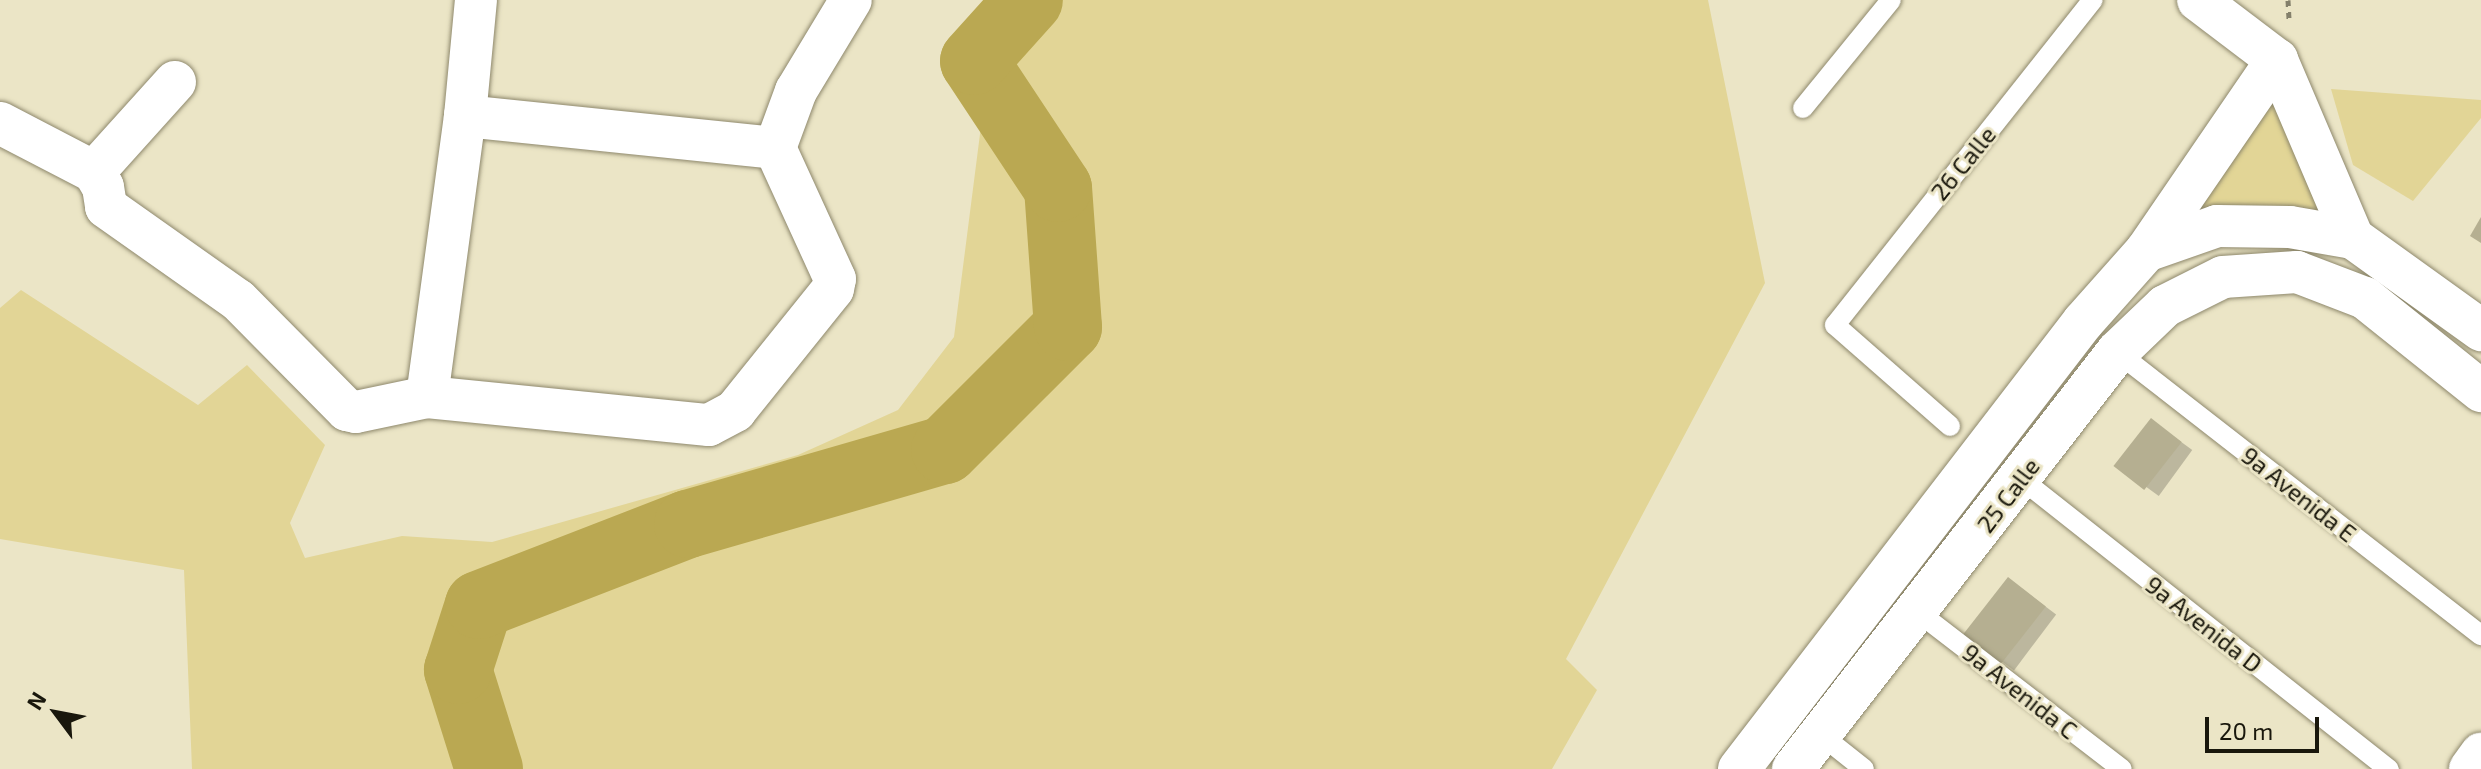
<!DOCTYPE html>
<html>
<head>
<meta charset="utf-8">
<style>
  body { margin:0 }
  #map { position:relative; width:2481px; height:769px; overflow:hidden; background:#ebe5c6; font-family:"Exo 2",sans-serif }
  div>[style] { position:absolute }
  .green>* { inset:0; background:#e2d596 }
  .shadow>* { inset:0; background:#0003; transform-origin:0 0 }
  .river>* { height:68px; margin:-34px; padding:0 34px; transform-origin:34px; border-radius:34px; background:#baa852 }
  .building>* { inset:0; background:#b5af91; transform-origin:0 0 }
  .path>* { height:5px; margin-top:-2.5px; transform-origin:0; background:repeating-linear-gradient(90deg,#84806b 0 6px,transparent 0 12px) }
  .roads { filter:drop-shadow(0 0 2px #8e886c) drop-shadow(0 0 2px #8e886c) }
  .lane>* { height:20px; margin:-10px; padding:0 10px; transform-origin:10px; border-radius:10px; background:#fff }
  .street>* { height:42px; margin:-21px; padding:0 21px; transform-origin:21px; border-radius:21px; background:#fff }
  span { translate:-50% -50%; white-space:nowrap; text-align:center; line-height:1.15; -webkit-text-stroke:6px #ebe5c6; paint-order:stroke }
  .street-label { font-size:24px; color:#19170c }
  .north { position:absolute; left:16px; top:673px; width:80px; height:80px; -webkit-text-stroke:6px #ebe5c6; paint-order:stroke; rotate:302deg; font-size:22px; font-weight:700; line-height:32px; text-align:center; color:#19170c }
  .north::after { content:''; display:block; margin:auto; width:28px; height:36px; background:#19170c; clip-path:polygon(50% 0,100% 100%,50% 72%,0 100%) }
  .scale { position:absolute; left:2205px; top:717px; width:114px; height:36px; box-sizing:border-box; border:4px solid #19170c; border-top:0; padding-left:10px; font-size:24px; line-height:28px; white-space:nowrap; color:#19170c; -webkit-text-stroke:6px #ebe5c6; paint-order:stroke }
</style>
</head>
<body>
<div id="map">
  <div class="green">
    <div style="clip-path:polygon(988px 0,1708px 0,1765px 283px,1566px 659px,1597px 690px,1552px 769px,192px 769px,184px 570px,0 539px,0 308px,21px 290px,198px 405px,247px 365px,325px 445px,290px 523px,305px 558px,402px 536px,492px 542px,798px 455px,898px 410px,954px 337px,985px 95px)"></div>
    <div style="clip-path:polygon(2277px 86px,2326px 222px,2183px 223px)"></div>
    <div style="clip-path:polygon(2331px 89px,2481px 100px,2481px 118px,2413px 201px,2353px 165px)"></div>
  </div>
  <div class="shadow">
    <div style="left:2151px;top:420px;width:51px;height:57px;rotate:36deg"></div>
    <div style="left:2009px;top:579px;width:59px;height:70px;rotate:37deg"></div>
  </div>
  <div class="river">
    <div style="left:489px;top:769px;width:104px;rotate:-107.4deg"></div>
    <div style="left:458px;top:670px;width:68px;rotate:-72.1deg"></div>
    <div style="left:479px;top:605px;width:224px;rotate:-21.2deg"></div>
    <div style="left:688px;top:524px;width:267px;rotate:-16.1deg"></div>
    <div style="left:945px;top:450px;width:174px;rotate:-45deg"></div>
    <div style="left:1068px;top:327px;width:139px;rotate:-94.1deg"></div>
    <div style="left:1058px;top:188px;width:152px;rotate:-123.5deg"></div>
    <div style="left:974px;top:61px;width:82px;rotate:-48deg"></div>
  </div>
  <div class="building">
    <div style="clip-path:polygon(2481px 217px,2481px 243px,2470px 236px)"></div>
    <div style="left:2151px;top:418px;width:39px;height:61px;rotate:38deg"></div>
    <div style="left:2008px;top:577px;width:48px;height:74px;rotate:38deg"></div>
  </div>
  <div class="path">
    <div style="left:2288px;top:0;width:21px;rotate:87deg"></div>
  </div>
  <div class="roads">
    <div class="lane">
      <div style="left:1803px;top:108px;width:139px;rotate:-50.8deg"></div>
      <div style="left:2117px;top:352px;width:461px;rotate:37.9deg"></div>
      <div style="left:1950px;top:426px;width:153px;rotate:-138.7deg"></div>
      <div style="left:1835px;top:325px;width:415px;rotate:-51.6deg"></div>
      <div style="left:2020px;top:478px;width:470px;rotate:38.3deg"></div>
      <div style="left:1918px;top:612px;width:257px;rotate:37.6deg"></div>
      <div style="left:1820px;top:734px;width:56px;rotate:38.5deg"></div>
    </div>
    <div class="street">
      <div style="left:2198px;top:0;width:99px;rotate:37.2deg"></div>
      <div style="left:2277px;top:60px;width:194px;rotate:66.9deg"></div>
      <div style="left:175px;top:82px;width:121px;rotate:132deg"></div>
      <div style="left:94px;top:172px;width:17px;rotate:59deg"></div>
      <div style="left:103px;top:187px;width:20px;rotate:81deg"></div>
      <div style="left:106px;top:207px;width:161px;rotate:35.2deg"></div>
      <div style="left:238px;top:300px;width:155px;rotate:45.3deg"></div>
      <div style="left:347px;top:410px;width:9px;rotate:13deg"></div>
      <div style="left:356px;top:412px;width:73px;rotate:-11.9deg"></div>
      <div style="left:427px;top:397px;width:283px;rotate:5.7deg"></div>
      <div style="left:709px;top:425px;width:30px;rotate:-28deg"></div>
      <div style="left:735px;top:411px;width:156px;rotate:-51.2deg"></div>
      <div style="left:833px;top:289px;width:10px;rotate:-79deg"></div>
      <div style="left:835px;top:279px;width:144px;rotate:-114.6deg"></div>
      <div style="left:775px;top:148px;width:61px;rotate:-69.8deg"></div>
      <div style="left:796px;top:91px;width:106px;rotate:-58.9deg"></div>
      <div style="left:465px;top:116px;width:312px;rotate:5.9deg"></div>
      <div style="left:0;top:123px;width:106px;rotate:27.5deg"></div>
      <div style="left:2146px;top:251px;width:232px;rotate:-55.6deg"></div>
      <div style="left:427px;top:397px;width:284px;rotate:-82.3deg"></div>
      <div style="left:465px;top:116px;width:117px;rotate:-84.6deg"></div>
      <div style="left:1739px;top:769px;width:564px;rotate:-52.42deg"></div>
      <div style="left:2083px;top:322px;width:95px;rotate:-48.4deg"></div>
      <div style="left:2146px;top:251px;width:75px;rotate:-19.4deg"></div>
      <div style="left:2217px;top:226px;width:73px;rotate:0.8deg"></div>
      <div style="left:2290px;top:227px;width:64px;rotate:9.9deg"></div>
      <div style="left:2353px;top:238px;width:158px;rotate:35.7deg"></div>
      <div style="left:1793px;top:769px;width:528px;rotate:-52.15deg"></div>
      <div style="left:2117px;top:352px;width:66px;rotate:-43.8deg"></div>
      <div style="left:2165px;top:306px;width:65px;rotate:-26.6deg"></div>
      <div style="left:2223px;top:277px;width:74px;rotate:-3.9deg"></div>
      <div style="left:2297px;top:272px;width:73px;rotate:20.9deg"></div>
      <div style="left:2365px;top:298px;width:149px;rotate:38.7deg"></div>
      <div style="left:2470px;top:769px;width:19px;rotate:-54deg"></div>
    </div>
  </div>
  <div class="street-label">
    <span style="left:1963px;top:163px;rotate:-51deg">26 Calle</span>
    <span style="left:2299px;top:494px;rotate:38deg">9a Avenida E</span>
    <span style="left:2008px;top:495px;rotate:-53deg">25 Calle</span>
    <span style="left:2204px;top:624px;rotate:38deg">9a Avenida D</span>
    <span style="left:2020px;top:691px;rotate:38deg">9a Avenida C</span>
  </div>
  <div class="north">N</div>
  <div class="scale">20 m</div>
</div>
</body>
</html>
